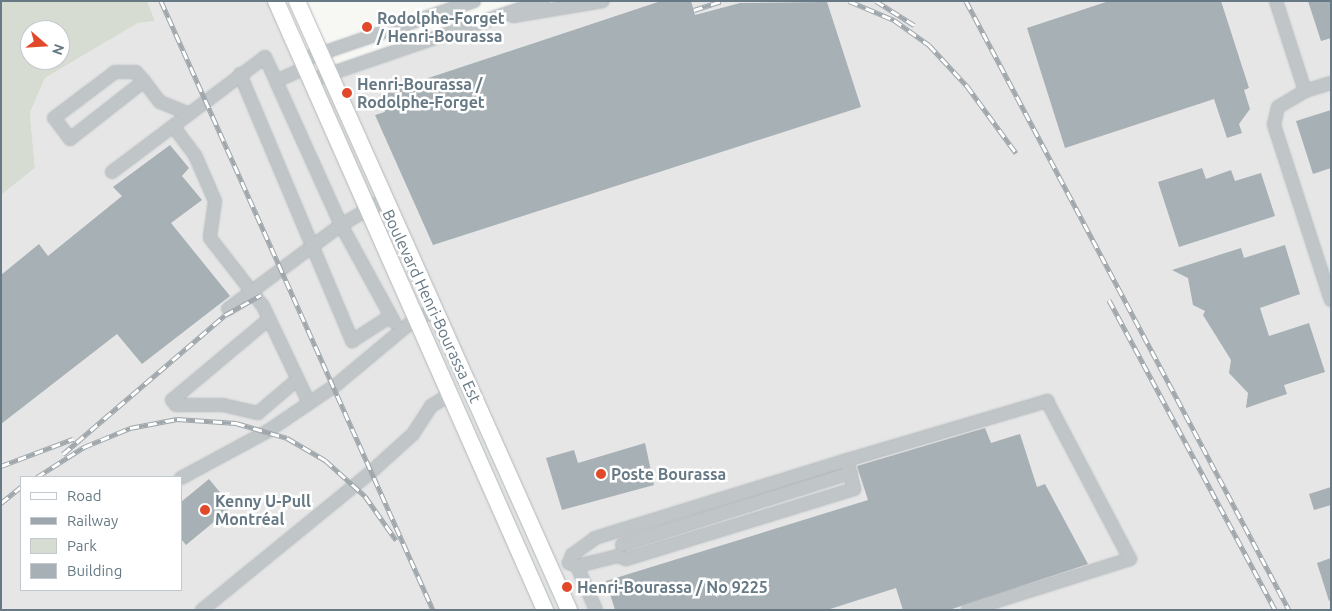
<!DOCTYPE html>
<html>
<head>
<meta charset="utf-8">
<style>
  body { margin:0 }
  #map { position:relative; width:1332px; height:611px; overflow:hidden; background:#f7f7f4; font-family:Ubuntu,sans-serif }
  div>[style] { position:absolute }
  .built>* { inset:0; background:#e5e6e5 }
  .green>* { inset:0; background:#d7dcd3 }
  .building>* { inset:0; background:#a7b0b5 }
  .roads { filter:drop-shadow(0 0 1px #b2b7bb) drop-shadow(0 0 1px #b2b7bb) }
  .minor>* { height:12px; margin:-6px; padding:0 6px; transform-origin:6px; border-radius:6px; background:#c0c5c8 }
  .major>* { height:16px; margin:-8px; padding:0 8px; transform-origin:8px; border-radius:8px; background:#fff }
  .rail>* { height:5px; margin-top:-2.5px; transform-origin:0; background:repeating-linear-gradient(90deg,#fff 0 9px,#9fa7ac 0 18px); box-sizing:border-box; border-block:1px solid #9fa7ac }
  .dots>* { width:14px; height:14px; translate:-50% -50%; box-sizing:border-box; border:2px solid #fff; border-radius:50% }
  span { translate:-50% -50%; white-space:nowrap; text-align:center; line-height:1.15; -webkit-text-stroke:5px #fff; paint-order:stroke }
  .poi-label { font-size:16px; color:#667985; font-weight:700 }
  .left { translate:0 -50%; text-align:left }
  .street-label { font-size:16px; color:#667985 }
  .frame { position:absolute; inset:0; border:2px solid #667985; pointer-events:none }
  .legend { position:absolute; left:20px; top:476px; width:162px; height:115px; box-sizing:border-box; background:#fff; border:1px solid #c2c9ce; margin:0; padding:6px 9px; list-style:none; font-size:15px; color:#667985 }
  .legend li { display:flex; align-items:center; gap:10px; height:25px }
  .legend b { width:25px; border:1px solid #c2c9ce }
  .north { position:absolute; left:20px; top:20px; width:50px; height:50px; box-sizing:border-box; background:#fff; border:1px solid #c2c9ce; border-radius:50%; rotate:109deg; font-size:14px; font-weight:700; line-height:20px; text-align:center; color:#667985 }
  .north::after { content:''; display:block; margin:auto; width:18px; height:22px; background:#e1492a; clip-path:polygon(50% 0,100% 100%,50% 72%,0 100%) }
</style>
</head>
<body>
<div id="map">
  <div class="built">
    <div style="clip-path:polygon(evenodd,147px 1px,275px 1px,309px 81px,486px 18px,603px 1px,1331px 1px,1331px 610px,1px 610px,1px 195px,35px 168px,30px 113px,45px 78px,138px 23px,155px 21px,147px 1px,21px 477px,181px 477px,181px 590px,21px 590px,21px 477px)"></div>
  </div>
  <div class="green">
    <div style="clip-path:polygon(evenodd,1px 1px,147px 1px,155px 21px,138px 23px,45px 78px,30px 113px,35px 168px,1px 195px,1px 1px,30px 30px,60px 30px,60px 60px,30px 60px,30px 30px)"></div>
  </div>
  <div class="building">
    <div style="clip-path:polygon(661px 1px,691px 1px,695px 15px,740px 3px,827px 2px,861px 107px,433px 245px,375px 115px,385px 112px,380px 94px)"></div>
    <div style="clip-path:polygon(1109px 1px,1221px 1px,1249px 88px,1244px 90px,1250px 109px,1239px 124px,1242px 133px,1227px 138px,1214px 99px,1065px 148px,1027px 28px)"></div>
    <div style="clip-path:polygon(1308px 1px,1331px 1px,1331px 38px,1321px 41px)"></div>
    <div style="clip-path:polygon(1331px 110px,1331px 168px,1313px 174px,1296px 121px)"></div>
    <div style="clip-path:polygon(170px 145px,189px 168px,182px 176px,202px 200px,171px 223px,230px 296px,142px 364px,117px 334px,1px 424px,1px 275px,39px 244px,48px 256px,122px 196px,113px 187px)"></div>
    <div style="clip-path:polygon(1202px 168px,1206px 179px,1231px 170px,1235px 181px,1261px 173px,1275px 216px,1179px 247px,1158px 182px)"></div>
    <div style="clip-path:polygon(1285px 245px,1300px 294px,1260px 308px,1269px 336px,1309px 323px,1325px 372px,1284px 385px,1287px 394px,1246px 408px,1248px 393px,1229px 373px,1231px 360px,1203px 315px,1205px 311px,1193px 305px,1188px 278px,1172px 270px,1241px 248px,1244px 258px)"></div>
    <div style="clip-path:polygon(985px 428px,991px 443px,1020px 434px,1037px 487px,1045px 484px,1088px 564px,949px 610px,903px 610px,896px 588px,827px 610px,615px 610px,606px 581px,868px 500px,857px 466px)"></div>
    <div style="clip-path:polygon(645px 443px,654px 485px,562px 510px,546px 458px,574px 450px,578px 463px)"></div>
    <div style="clip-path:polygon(209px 479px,232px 507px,186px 545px,181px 539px,181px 502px)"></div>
    <div style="clip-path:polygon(1331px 487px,1331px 505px,1314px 510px,1309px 494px)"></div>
    <div style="clip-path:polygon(1331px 558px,1331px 600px,1329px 601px,1317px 563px)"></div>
  </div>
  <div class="roads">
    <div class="minor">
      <div style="left:1276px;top:1px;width:95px;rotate:72.1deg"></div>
      <div style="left:1305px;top:91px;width:31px;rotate:149deg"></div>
      <div style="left:1278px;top:107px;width:18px;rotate:103deg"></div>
      <div style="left:1274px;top:125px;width:184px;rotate:72deg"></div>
      <div style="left:513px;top:16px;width:91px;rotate:-9.5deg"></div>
      <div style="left:302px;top:60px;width:182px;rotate:-18.9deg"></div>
      <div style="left:240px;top:74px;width:290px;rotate:67.2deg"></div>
      <div style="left:352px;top:341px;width:46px;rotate:-32.7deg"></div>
      <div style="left:144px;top:81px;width:94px;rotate:141.9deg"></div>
      <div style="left:70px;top:139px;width:26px;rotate:-127deg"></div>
      <div style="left:54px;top:118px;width:76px;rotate:-37deg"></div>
      <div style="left:115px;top:72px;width:21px"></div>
      <div style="left:136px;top:72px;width:12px;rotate:48deg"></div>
      <div style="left:144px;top:81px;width:26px;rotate:53deg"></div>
      <div style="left:160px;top:102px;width:31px;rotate:22deg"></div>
      <div style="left:309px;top:81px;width:247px;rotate:-18.9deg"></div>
      <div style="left:1305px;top:91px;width:27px;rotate:-17deg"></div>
      <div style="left:173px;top:126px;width:36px;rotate:53deg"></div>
      <div style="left:195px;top:155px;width:50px;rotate:66.5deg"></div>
      <div style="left:215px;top:201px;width:37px;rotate:98deg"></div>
      <div style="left:210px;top:238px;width:86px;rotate:52.1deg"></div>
      <div style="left:263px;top:306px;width:107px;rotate:64.6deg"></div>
      <div style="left:112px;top:172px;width:191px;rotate:-36.9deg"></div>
      <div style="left:265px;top:57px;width:26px;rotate:65deg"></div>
      <div style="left:384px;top:200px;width:50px;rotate:149.8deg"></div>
      <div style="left:341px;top:225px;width:111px;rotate:61.3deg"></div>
      <div style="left:228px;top:309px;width:141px;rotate:-36.6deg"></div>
      <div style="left:341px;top:225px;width:158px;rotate:-114.3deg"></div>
      <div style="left:276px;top:81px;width:32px;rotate:-24deg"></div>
      <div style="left:269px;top:319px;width:126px;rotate:140.1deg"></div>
      <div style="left:172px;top:400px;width:6px;rotate:51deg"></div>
      <div style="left:176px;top:405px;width:47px"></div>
      <div style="left:223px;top:405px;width:36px;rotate:13deg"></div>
      <div style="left:258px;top:413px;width:52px;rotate:-40.4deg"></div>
      <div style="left:847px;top:460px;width:30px;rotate:76deg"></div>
      <div style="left:854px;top:489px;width:239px;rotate:162.9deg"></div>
      <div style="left:626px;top:559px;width:9px;rotate:-159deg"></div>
      <div style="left:618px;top:556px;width:42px;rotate:166.3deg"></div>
      <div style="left:577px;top:566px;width:9px;rotate:-159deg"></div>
      <div style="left:569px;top:563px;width:9px;rotate:-69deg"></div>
      <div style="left:572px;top:555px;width:29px;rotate:-36deg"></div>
      <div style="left:595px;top:538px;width:264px;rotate:-17.2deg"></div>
      <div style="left:847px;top:460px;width:209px;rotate:-16.4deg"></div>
      <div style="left:1047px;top:401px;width:178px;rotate:62.3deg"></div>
      <div style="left:1130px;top:559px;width:170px;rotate:162.5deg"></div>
      <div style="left:181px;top:478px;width:99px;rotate:-28.4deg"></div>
      <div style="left:268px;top:431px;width:82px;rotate:-34.1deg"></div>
      <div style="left:336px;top:385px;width:102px;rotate:-39.8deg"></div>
      <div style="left:414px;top:320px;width:23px;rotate:-25deg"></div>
      <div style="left:622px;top:545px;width:240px;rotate:-17.5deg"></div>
      <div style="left:577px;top:566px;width:48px;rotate:66.6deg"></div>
      <div style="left:202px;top:610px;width:218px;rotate:-39.2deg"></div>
      <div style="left:371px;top:472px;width:57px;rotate:-42.1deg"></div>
      <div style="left:413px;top:434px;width:33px;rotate:-57deg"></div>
      <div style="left:431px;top:406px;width:21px;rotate:-31deg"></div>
    </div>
    <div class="major">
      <div style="left:276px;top:1px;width:666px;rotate:66.17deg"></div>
      <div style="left:297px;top:1px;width:667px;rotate:65.93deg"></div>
    </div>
  </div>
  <div class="rail">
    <div style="left:161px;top:1px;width:667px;rotate:65.93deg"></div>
    <div style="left:849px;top:1px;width:49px;rotate:22.9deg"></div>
    <div style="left:894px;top:20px;width:43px;rotate:35.5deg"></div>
    <div style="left:929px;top:45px;width:56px;rotate:47.2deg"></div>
    <div style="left:967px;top:86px;width:83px;rotate:53.8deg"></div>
    <div style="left:876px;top:1px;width:45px;rotate:32.3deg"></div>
    <div style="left:966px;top:1px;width:689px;rotate:62.06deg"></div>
    <div style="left:694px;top:10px;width:28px;rotate:-18deg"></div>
    <div style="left:1109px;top:300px;width:352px;rotate:61.8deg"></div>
    <div style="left:63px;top:454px;width:213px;rotate:-40.6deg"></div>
    <div style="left:225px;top:315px;width:41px;rotate:-29.1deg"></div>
    <div style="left:1px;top:466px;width:77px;rotate:-20.6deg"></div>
    <div style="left:37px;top:477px;width:56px;rotate:-32.6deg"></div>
    <div style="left:84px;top:447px;width:50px;rotate:-22.4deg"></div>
    <div style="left:130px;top:428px;width:48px;rotate:-10.8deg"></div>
    <div style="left:177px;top:419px;width:59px;rotate:3.9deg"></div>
    <div style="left:236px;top:423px;width:53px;rotate:16.4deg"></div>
    <div style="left:287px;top:438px;width:44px;rotate:30.1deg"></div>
    <div style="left:325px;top:460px;width:54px;rotate:42deg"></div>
    <div style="left:365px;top:496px;width:54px;rotate:54.8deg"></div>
    <div style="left:1px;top:503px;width:26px;rotate:-39deg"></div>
  </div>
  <div class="dots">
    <div style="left:367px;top:27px;background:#e1492a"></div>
    <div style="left:347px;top:93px;background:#e1492a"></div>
    <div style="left:601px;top:474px;background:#e1492a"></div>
    <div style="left:205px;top:510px;background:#e1492a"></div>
    <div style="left:567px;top:587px;background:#e1492a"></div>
  </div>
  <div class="poi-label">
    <span class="left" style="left:377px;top:27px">Rodolphe-Forget<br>/ Henri-Bourassa</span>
    <span class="left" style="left:357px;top:93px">Henri-Bourassa /<br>Rodolphe-Forget</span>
    <span class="left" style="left:611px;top:474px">Poste Bourassa</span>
    <span class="left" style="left:215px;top:510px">Kenny U-Pull<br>Montréal</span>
    <span class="left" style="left:577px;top:587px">Henri-Bourassa / No 9225</span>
  </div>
  <div class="street-label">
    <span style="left:432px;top:306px;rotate:65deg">Boulevard Henri-Bourassa Est</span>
  </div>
  <div class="frame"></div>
  <ul class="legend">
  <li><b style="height:6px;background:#fff"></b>Road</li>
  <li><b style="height:6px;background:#9fa7ac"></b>Railway</li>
  <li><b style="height:14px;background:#d7dcd3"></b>Park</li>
  <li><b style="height:14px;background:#a7b0b5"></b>Building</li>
  </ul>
  <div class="north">N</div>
</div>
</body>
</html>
